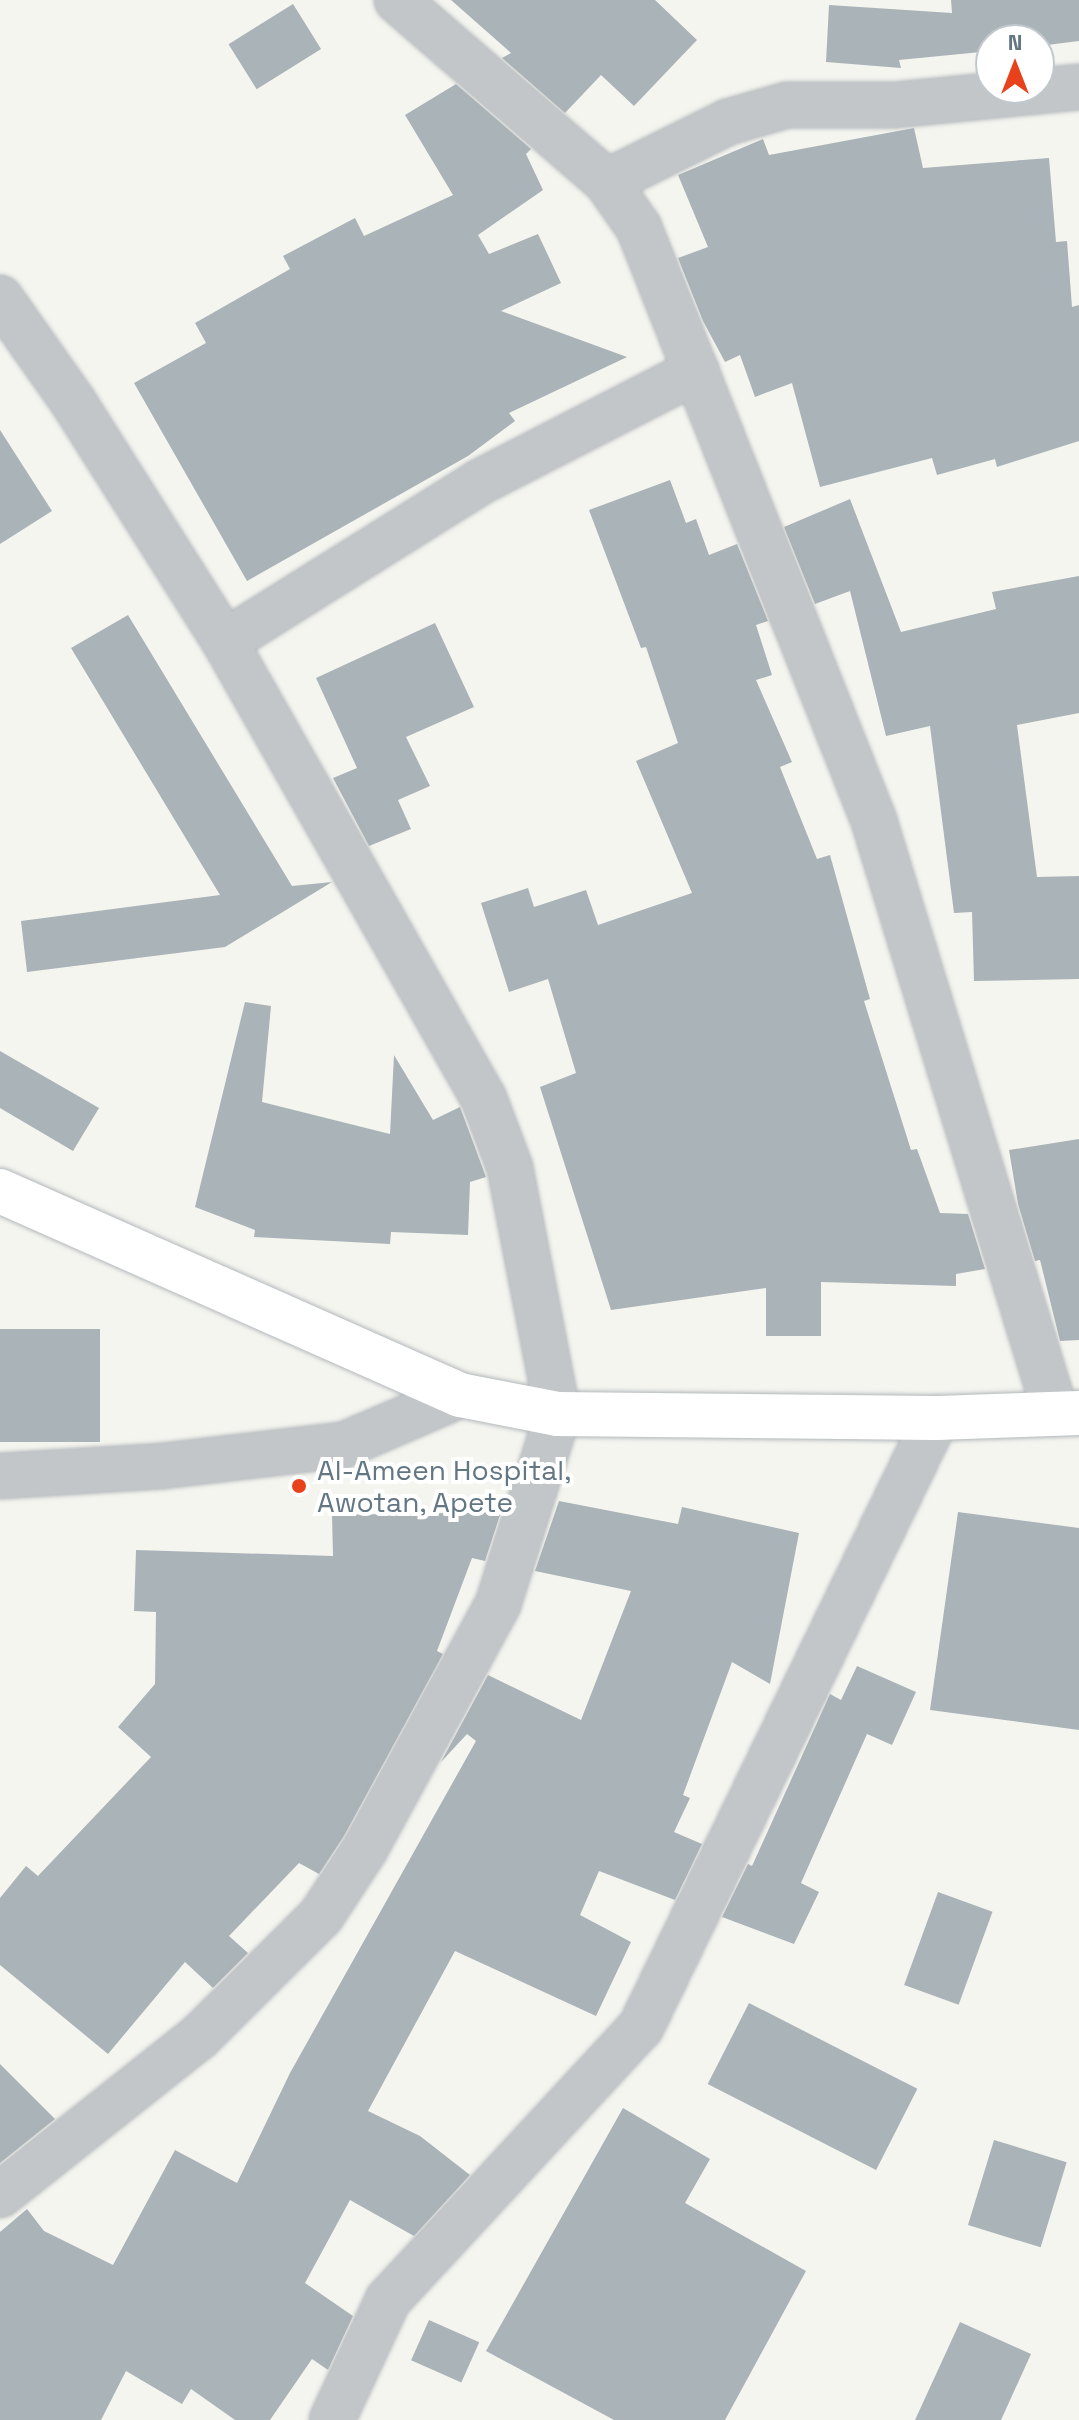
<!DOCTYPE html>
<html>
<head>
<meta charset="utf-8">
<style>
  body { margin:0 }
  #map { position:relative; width:1079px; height:2420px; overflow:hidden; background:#f5f5f0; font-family:"Space Grotesk",sans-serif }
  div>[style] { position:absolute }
  .building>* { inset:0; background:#aab3b7; transform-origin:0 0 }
  .roads { filter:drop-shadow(0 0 2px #b3b8bb) drop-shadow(0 0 2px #b3b8bb) }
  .minor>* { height:44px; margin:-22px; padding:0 22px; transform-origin:22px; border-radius:22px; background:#c2c6c9 }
  .major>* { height:44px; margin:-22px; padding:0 22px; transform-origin:22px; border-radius:22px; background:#fff }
  .dots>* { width:22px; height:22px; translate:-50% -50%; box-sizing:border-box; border:4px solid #fff; border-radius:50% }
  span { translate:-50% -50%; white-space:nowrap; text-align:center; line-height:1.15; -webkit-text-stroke:8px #fff; paint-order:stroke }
  .poi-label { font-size:28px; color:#637683 }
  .left { translate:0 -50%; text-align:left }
  .north { position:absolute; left:975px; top:24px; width:80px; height:80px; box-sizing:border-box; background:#fff; border:2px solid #c1c8cd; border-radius:50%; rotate:0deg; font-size:22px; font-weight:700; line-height:32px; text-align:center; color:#637683 }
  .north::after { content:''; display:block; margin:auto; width:28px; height:36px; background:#e8421d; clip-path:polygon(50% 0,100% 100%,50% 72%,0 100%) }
</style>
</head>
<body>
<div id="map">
  <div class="building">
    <div style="clip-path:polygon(451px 0,655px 0,697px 40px,634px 106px,601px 75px,565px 113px,502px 58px,511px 53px)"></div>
    <div style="clip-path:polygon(951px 0,1079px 0,1079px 41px,1039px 46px,1039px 40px,991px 40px,991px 51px,899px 60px,901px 68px,826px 62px,829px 5px,952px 13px)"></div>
    <div style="left:293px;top:4px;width:53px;height:76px;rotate:58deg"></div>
    <div style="clip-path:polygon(456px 84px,531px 149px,526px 154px,543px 190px,478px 235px,489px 254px,538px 234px,561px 283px,501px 311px,627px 357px,509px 413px,515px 421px,468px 456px,247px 581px,134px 383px,206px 343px,195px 323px,290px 269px,283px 256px,355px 218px,364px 236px,453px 195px,405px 115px)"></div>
    <div style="clip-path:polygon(914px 128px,923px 168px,1049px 158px,1056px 242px,1067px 241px,1072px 307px,1079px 305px,1079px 441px,997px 467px,995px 459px,937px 475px,932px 458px,820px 487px,792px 383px,755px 397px,740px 355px,725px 362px,703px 321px,678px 258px,708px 247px,678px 175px,763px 139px,769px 155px)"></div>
    <div style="clip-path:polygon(0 430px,52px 511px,0 544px)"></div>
    <div style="clip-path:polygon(670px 480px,686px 523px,696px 519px,709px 555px,737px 544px,768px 621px,756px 625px,772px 675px,756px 680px,792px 762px,780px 767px,817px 859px,830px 855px,870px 999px,864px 1001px,911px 1150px,917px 1149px,940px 1213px,968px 1214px,985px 1269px,956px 1274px,956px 1286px,821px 1282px,821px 1336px,766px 1336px,766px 1288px,611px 1310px,540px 1087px,576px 1073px,548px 979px,509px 992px,481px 903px,528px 888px,534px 907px,586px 890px,598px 925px,692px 893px,636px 761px,678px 743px,646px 647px,641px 648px,589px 510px)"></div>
    <div style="clip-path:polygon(850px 499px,901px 632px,996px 609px,992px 592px,1079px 576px,1079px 713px,1017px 725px,1037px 877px,1079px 876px,1079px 979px,974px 981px,972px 912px,954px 913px,930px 726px,886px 736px,850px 591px,815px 604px,784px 527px)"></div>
    <div style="clip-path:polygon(128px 615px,292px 886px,332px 882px,225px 947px,27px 972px,21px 921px,220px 895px,71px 648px)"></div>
    <div style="clip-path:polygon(435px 623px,474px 707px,406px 737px,430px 786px,398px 800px,411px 829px,369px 846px,333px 778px,357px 768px,316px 678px)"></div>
    <div style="clip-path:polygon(245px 1002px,271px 1006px,262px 1102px,390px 1134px,394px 1055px,433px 1120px,460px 1107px,486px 1177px,470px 1182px,468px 1235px,391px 1232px,390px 1244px,254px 1237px,255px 1230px,195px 1207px)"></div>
    <div style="clip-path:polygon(0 1051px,99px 1108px,73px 1151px,0 1108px)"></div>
    <div style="clip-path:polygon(1079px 1139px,1079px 1340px,1060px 1341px,1040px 1260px,1035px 1261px,1018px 1204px,1009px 1150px)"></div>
    <div style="left:100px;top:1329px;width:113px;height:100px;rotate:90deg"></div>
    <div style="clip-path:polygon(559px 1501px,678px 1524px,682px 1507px,799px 1533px,770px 1684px,732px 1662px,683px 1795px,690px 1798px,674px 1832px,702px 1844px,675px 1900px,599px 1871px,580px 1915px,631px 1942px,596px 2016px,455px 1951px,368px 2111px,420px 2136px,470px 2175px,414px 2236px,350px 2200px,305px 2283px,353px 2316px,328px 2370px,312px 2359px,270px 2420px,235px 2420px,191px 2389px,182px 2404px,126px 2371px,101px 2420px,0 2420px,0 2232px,27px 2209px,44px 2231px,113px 2265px,175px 2150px,237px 2183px,290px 2073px,476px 1741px,467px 1734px,441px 1762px,488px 1675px,581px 1720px,631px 1591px,535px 1571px)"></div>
    <div style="clip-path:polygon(501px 1512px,485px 1561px,472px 1558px,437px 1651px,443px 1654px,344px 1836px,319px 1874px,299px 1863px,229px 1936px,248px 1953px,213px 1988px,185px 1962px,108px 2054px,0 1965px,0 1898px,26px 1866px,38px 1876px,151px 1757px,118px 1727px,155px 1684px,156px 1612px,134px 1611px,136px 1550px,333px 1556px,332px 1515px)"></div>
    <div style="clip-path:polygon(958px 1512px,1079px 1528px,1079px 1730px,930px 1710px)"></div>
    <div style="clip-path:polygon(857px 1666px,916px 1692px,892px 1745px,867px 1734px,801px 1883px,819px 1892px,794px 1944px,722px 1917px,748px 1864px,752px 1866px,830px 1694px,841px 1700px)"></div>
    <div style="left:938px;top:1892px;width:58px;height:99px;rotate:20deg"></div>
    <div style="left:749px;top:2003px;width:189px;height:91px;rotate:27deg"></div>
    <div style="clip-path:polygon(0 2064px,55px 2119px,0 2163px)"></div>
    <div style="clip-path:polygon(623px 2108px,710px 2159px,685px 2203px,806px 2271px,725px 2420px,614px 2420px,486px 2351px)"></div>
    <div style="left:994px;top:2140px;width:76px;height:89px;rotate:17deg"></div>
    <div style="left:429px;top:2320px;width:55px;height:44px;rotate:24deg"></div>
    <div style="clip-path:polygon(960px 2322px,1031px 2354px,1001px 2420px,915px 2420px)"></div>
  </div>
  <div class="roads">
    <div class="minor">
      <div style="left:397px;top:0;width:278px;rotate:40.9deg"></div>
      <div style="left:607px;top:182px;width:56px;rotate:55.2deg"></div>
      <div style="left:639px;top:228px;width:638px;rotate:68.38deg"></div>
      <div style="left:874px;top:821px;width:620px;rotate:72.94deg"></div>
      <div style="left:607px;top:182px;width:135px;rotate:-26.4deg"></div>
      <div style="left:728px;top:122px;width:61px;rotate:-16.1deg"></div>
      <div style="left:787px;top:105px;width:108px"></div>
      <div style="left:895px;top:105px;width:185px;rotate:-5.6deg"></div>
      <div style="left:0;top:298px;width:128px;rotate:54.8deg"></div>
      <div style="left:74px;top:403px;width:283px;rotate:57.7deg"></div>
      <div style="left:225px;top:642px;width:525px;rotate:60.46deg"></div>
      <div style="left:484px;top:1099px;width:74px;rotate:69.4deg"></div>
      <div style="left:510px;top:1168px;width:251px;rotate:79deg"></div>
      <div style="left:558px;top:1414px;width:199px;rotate:107.5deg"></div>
      <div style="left:498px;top:1604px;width:279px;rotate:118.5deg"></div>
      <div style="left:365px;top:1849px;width:80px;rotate:123.3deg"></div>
      <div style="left:321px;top:1916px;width:172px;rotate:135.2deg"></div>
      <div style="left:199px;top:2037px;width:254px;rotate:141.6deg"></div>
      <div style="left:225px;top:642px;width:301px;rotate:-32.1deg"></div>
      <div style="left:480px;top:482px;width:243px;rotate:-27.2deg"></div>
      <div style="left:0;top:1476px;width:162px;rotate:-3.5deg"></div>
      <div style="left:162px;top:1466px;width:183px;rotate:-6.6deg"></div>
      <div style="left:344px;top:1445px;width:126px;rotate:-23.3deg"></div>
      <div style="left:332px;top:2420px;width:132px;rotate:-65deg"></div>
      <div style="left:388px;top:2300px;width:372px;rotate:-47.2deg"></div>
      <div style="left:641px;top:2027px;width:677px;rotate:-64.15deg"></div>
    </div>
    <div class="major">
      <div style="left:0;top:1191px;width:503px;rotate:23.92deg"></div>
      <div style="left:460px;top:1395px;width:100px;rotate:11deg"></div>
      <div style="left:558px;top:1414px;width:378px;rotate:0.6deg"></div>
      <div style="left:936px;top:1418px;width:143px;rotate:-2deg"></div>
    </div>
  </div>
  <div class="dots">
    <div style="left:299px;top:1486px;background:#e8421d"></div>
  </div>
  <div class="poi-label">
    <span class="left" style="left:317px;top:1486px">Al-Ameen Hospital,<br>Awotan, Apete</span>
  </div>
  <div class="north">N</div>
</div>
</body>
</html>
